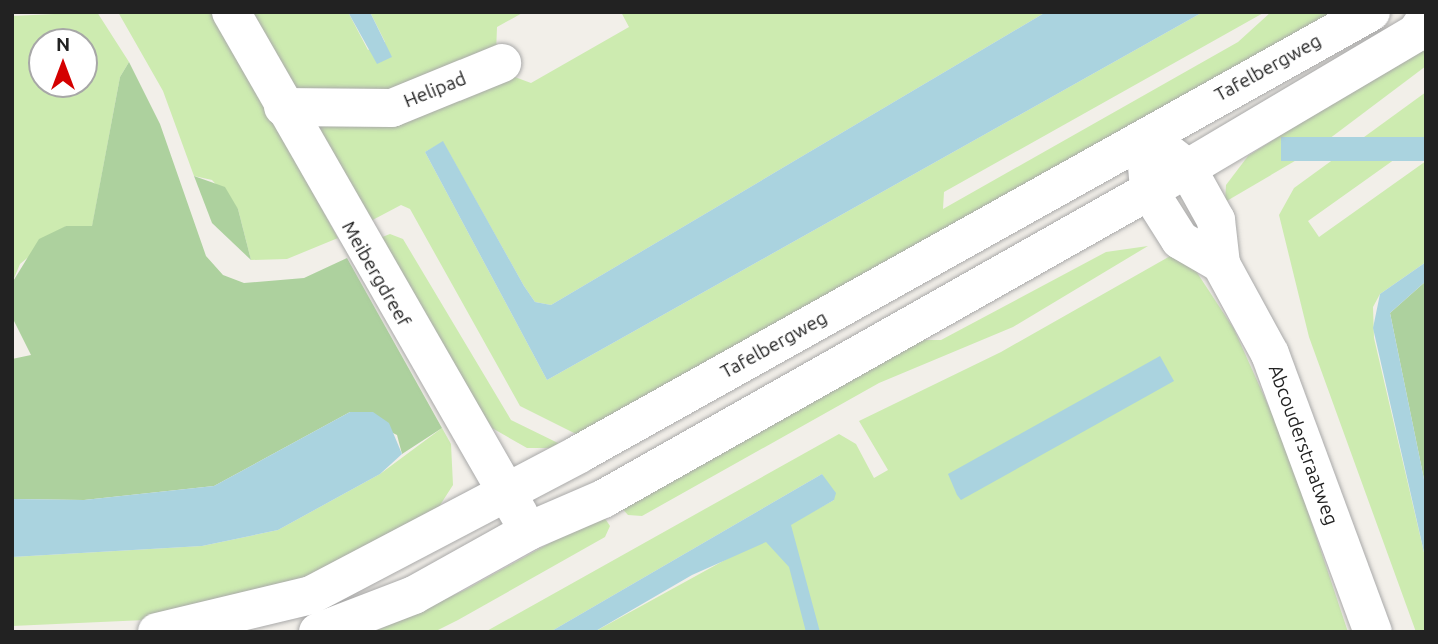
<!DOCTYPE html>
<html>
<head>
<meta charset="utf-8">
<style>
  body { margin:0 }
  #map { position:relative; width:1438px; height:644px; overflow:hidden; background:#f2efe9; font-family:Ubuntu,sans-serif }
  div>[style] { position:absolute }
  .grass>* { inset:0; background:#cdebb0 }
  .forest>* { inset:0; background:#add19e }
  .water>* { inset:0; background:#aad3df; transform-origin:0 0 }
  .roads { filter:drop-shadow(0 0 2px #a9a9a9) drop-shadow(0 0 2px #a9a9a9) }
  .minor>* { height:38px; margin:-19px; padding:0 19px; transform-origin:19px; border-radius:19px; background:#fff }
  span { translate:-50% -50%; white-space:nowrap; text-align:center; line-height:1.15; -webkit-text-stroke:7px #fff; paint-order:stroke }
  .street-label { font-size:19px; color:#222 }
  .frame { position:absolute; inset:0; border:14px solid #222; pointer-events:none }
  .north { position:absolute; left:28px; top:28px; width:70px; height:70px; box-sizing:border-box; background:#fff; border:2px solid #a7a7a7; border-radius:50%; rotate:0deg; font-size:19px; font-weight:700; line-height:28px; text-align:center; color:#222 }
  .north::after { content:''; display:block; margin:auto; width:24px; height:32px; background:#d40000; clip-path:polygon(50% 0,100% 100%,50% 72%,0 100%) }
</style>
</head>
<body>
<div id="map">
  <div class="grass">
    <div style="clip-path:polygon(evenodd,97px 12px,129px 62px,120px 77px,92px 227px,66px 226px,20px 264px,12px 283px,12px 16px,97px 12px,42px 42px,84px 42px,84px 84px,42px 84px,42px 42px)"></div>
    <div style="clip-path:polygon(118px 12px,212px 12px,338px 238px,287px 259px,251px 260px,238px 209px,212px 180px,194px 176px,163px 91px)"></div>
    <div style="clip-path:polygon(252px 12px,348px 12px,368px 50px,385px 42px,370px 12px,524px 12px,497px 27px,496px 54px,507px 74px,531px 83px,629px 27px,621px 12px,1046px 12px,551px 305px,535px 302px,524px 286px,443px 142px,425px 152px,547px 380px,1203px 12px,1265px 12px,944px 192px,943px 209px,1238px 42px,1271px 12px,1347px 12px,584px 438px,520px 406px,410px 209px,401px 205px,365px 224px)"></div>
    <div style="clip-path:polygon(1426px 43px,1426px 66px,1317px 148px,1225px 202px,1226px 185px,1248px 156px)"></div>
    <div style="clip-path:polygon(1426px 92px,1426px 137px,1308px 221px,1319px 237px,1426px 161px,1426px 262px,1380px 294px,1373px 307px,1374px 338px,1426px 561px,1426px 632px,1416px 632px,1309px 337px,1279px 215px,1294px 188px)"></div>
    <div style="clip-path:polygon(390px 234px,403px 239px,511px 420px,560px 444px,556px 448px,527px 448px,492px 428px,377px 239px)"></div>
    <div style="clip-path:polygon(1148px 246px,1013px 327px,879px 383px,642px 516px,628px 515px,618px 504px,912px 340px,941px 340px,1106px 252px)"></div>
    <div style="clip-path:polygon(1172px 255px,1192px 265px,1234px 329px,1285px 443px,1348px 632px,594px 632px,834px 500px,822px 474px,550px 632px,485px 632px,839px 434px,856px 444px,874px 478px,888px 470px,859px 421px,1001px 352px)"></div>
    <div style="clip-path:polygon(442px 428px,451px 444px,453px 485px,435px 513px,292px 592px,145px 620px,12px 626px,12px 557px,202px 546px,278px 530px,380px 474px)"></div>
    <div style="clip-path:polygon(602px 514px,610px 526px,605px 537px,458px 620px,434px 632px,373px 632px,465px 590px)"></div>
  </div>
  <div class="forest">
    <div style="clip-path:polygon(129px 62px,160px 124px,206px 256px,223px 275px,244px 283px,304px 278px,347px 258px,442px 428px,402px 454px,397px 435px,350px 412px,214px 486px,84px 500px,12px 499px,12px 359px,31px 355px,12px 317px,12px 283px,39px 239px,66px 226px,92px 226px,120px 77px)"></div>
    <div style="clip-path:polygon(194px 176px,225px 187px,238px 209px,251px 260px,212px 223px)"></div>
    <div style="clip-path:polygon(1426px 281px,1426px 489px,1390px 313px)"></div>
  </div>
  <div class="water">
    <div style="clip-path:polygon(348px 12px,370px 12px,392px 57px,377px 64px)"></div>
    <div style="clip-path:polygon(1046px 12px,1203px 12px,547px 380px,425px 152px,443px 141px,524px 286px,535px 302px,551px 305px)"></div>
    <div style="left:1426px;top:137px;width:24px;height:145px;rotate:90deg"></div>
    <div style="clip-path:polygon(1426px 262px,1426px 281px,1390px 313px,1426px 489px,1426px 561px,1373px 328px,1380px 294px)"></div>
    <div style="clip-path:polygon(1160px 356px,1174px 381px,961px 500px,957px 495px,948px 474px)"></div>
    <div style="clip-path:polygon(350px 412px,373px 412px,389px 423px,402px 454px,380px 474px,278px 530px,202px 546px,12px 557px,12px 499px,84px 500px,214px 486px)"></div>
    <div style="clip-path:polygon(822px 474px,836px 493px,834px 500px,791px 525px,820px 632px,806px 632px,789px 567px,766px 542px,692px 575px,594px 632px,550px 632px)"></div>
  </div>
  <div class="roads">
    <div class="minor">
      <div style="left:231px;top:12px;width:579px;rotate:60.16deg"></div>
      <div style="left:283px;top:107px;width:109px;rotate:0.5deg"></div>
      <div style="left:392px;top:108px;width:119px;rotate:-22.2deg"></div>
      <div style="left:1168px;top:153px;width:24px;rotate:38deg"></div>
      <div style="left:1187px;top:168px;width:60px;rotate:60.9deg"></div>
      <div style="left:1216px;top:220px;width:44px;rotate:83.5deg"></div>
      <div style="left:1221px;top:264px;width:102px;rotate:61.4deg"></div>
      <div style="left:1270px;top:354px;width:296px;rotate:69.7deg"></div>
      <div style="left:1147px;top:166px;width:25px;rotate:85deg"></div>
      <div style="left:1149px;top:191px;width:58px;rotate:57.7deg"></div>
      <div style="left:1180px;top:240px;width:48px;rotate:30.3deg"></div>
      <div style="left:157px;top:632px;width:158px;rotate:-13.5deg"></div>
      <div style="left:311px;top:595px;width:303px;rotate:-27.7deg"></div>
      <div style="left:579px;top:454px;width:907px;rotate:-29.17deg"></div>
      <div style="left:318px;top:632px;width:103px;rotate:-21.1deg"></div>
      <div style="left:414px;top:595px;width:132px;rotate:-29.1deg"></div>
      <div style="left:529px;top:531px;width:81px;rotate:-23.4deg"></div>
      <div style="left:603px;top:499px;width:627px;rotate:-29.43deg"></div>
      <div style="left:1149px;top:191px;width:310px;rotate:-30.6deg"></div>
      <div style="left:1416px;top:33px;width:18px;rotate:-56deg"></div>
    </div>
  </div>
  <div class="street-label">
    <span style="left:1268px;top:68px;rotate:-29deg">Tafelbergweg</span>
    <span style="left:435px;top:90px;rotate:-22deg">Helipad</span>
    <span style="left:376px;top:274px;rotate:60deg">Meibergdreef</span>
    <span style="left:774px;top:345px;rotate:-29deg">Tafelbergweg</span>
    <span style="left:1303px;top:445px;rotate:70deg">Abcouderstraatweg</span>
  </div>
  <div class="frame"></div>
  <div class="north">N</div>
</div>
</body>
</html>
